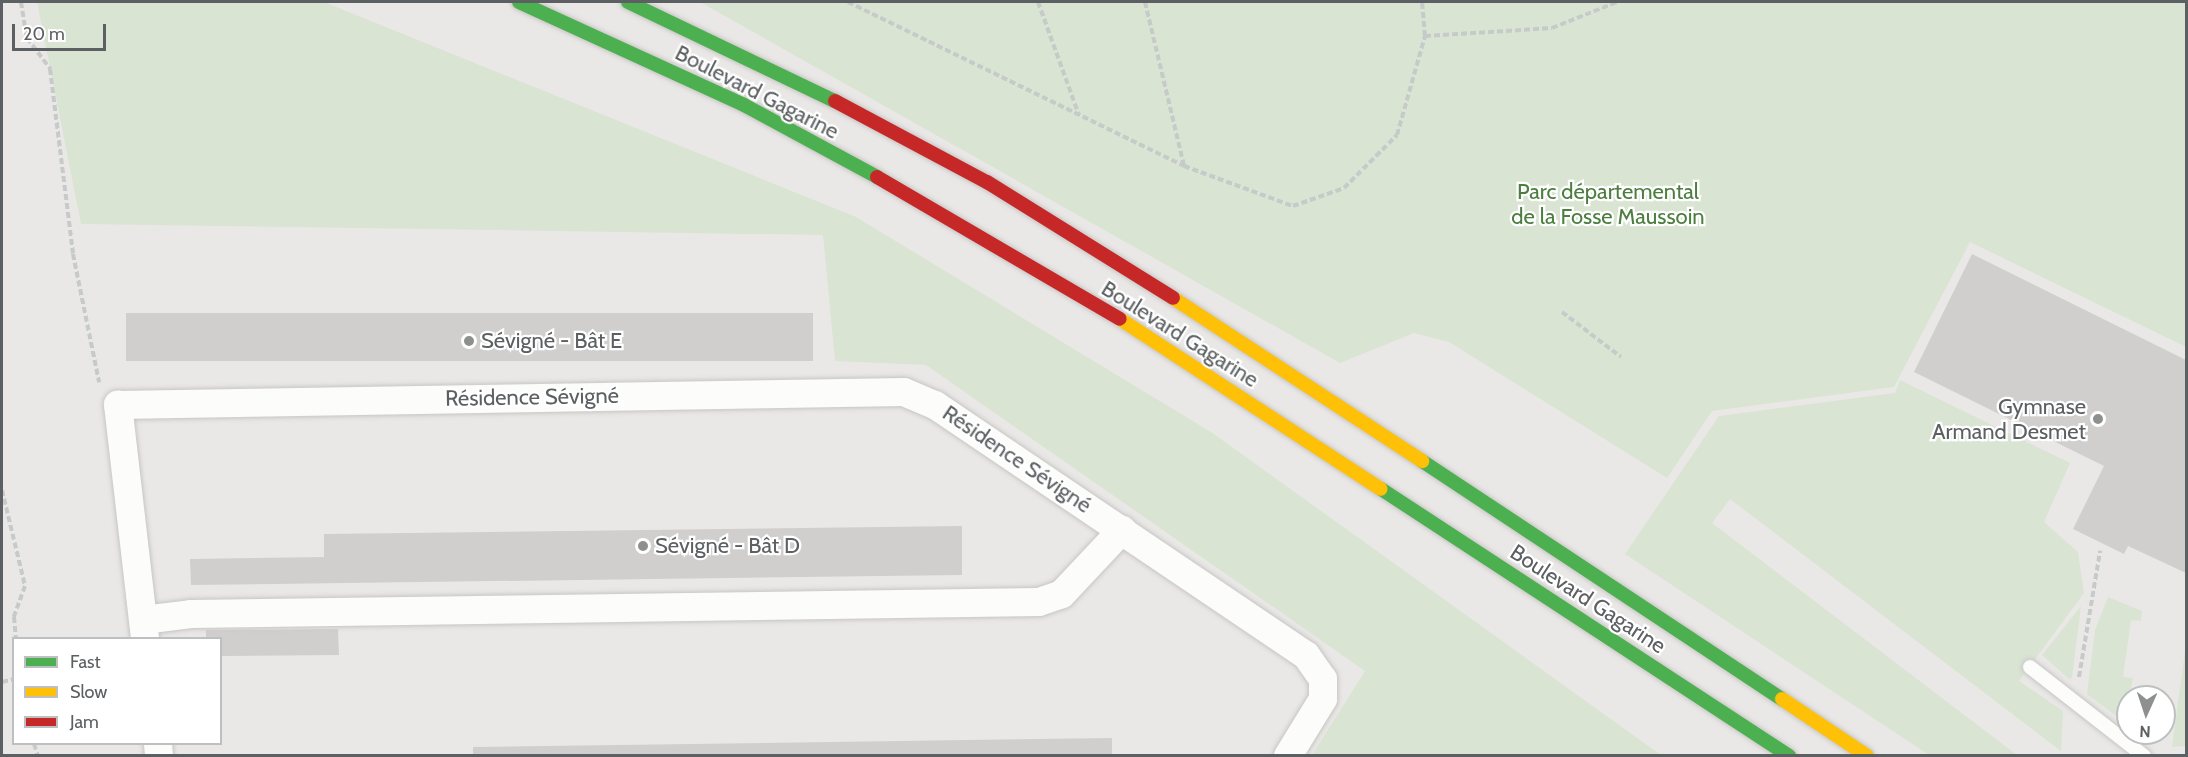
<!DOCTYPE html>
<html>
<head>
<meta charset="utf-8">
<style>
  body { margin:0 }
  #map { position:relative; width:2188px; height:757px; overflow:hidden; background:#eae8e6; font-family:Cabin,sans-serif }
  div>[style] { position:absolute }
  .green>* { inset:0; background:#d9e4d3 }
  .building>* { inset:0; background:#d1cfce; transform-origin:0 0 }
  .path>* { height:4px; margin-top:-2px; transform-origin:0; background:repeating-linear-gradient(90deg,#c6cac8 0 6px,transparent 0 9px) }
  .roads { filter:drop-shadow(0 0 2px #c7c6c5) drop-shadow(0 0 2px #c7c6c5) }
  .lane>* { height:14px; margin:-7px; padding:0 7px; transform-origin:7px; border-radius:7px; background:#fcfcfb }
  .street>* { height:28px; margin:-14px; padding:0 14px; transform-origin:14px; border-radius:14px; background:#fcfcfb }
  .fast>* { height:14px; margin:-7px; padding:0 7px; transform-origin:7px; border-radius:7px; background:#4caf50 }
  .slow>* { height:14px; margin:-7px; padding:0 7px; transform-origin:7px; border-radius:7px; background:#ffc107 }
  .jam>* { height:14px; margin:-7px; padding:0 7px; transform-origin:7px; border-radius:7px; background:#c62828 }
  .dots>* { width:16px; height:16px; translate:-50% -50%; box-sizing:border-box; border:3px solid #fff; border-radius:50% }
  span { translate:-50% -50%; white-space:nowrap; text-align:center; line-height:1.15; -webkit-text-stroke:4.5px #fff; paint-order:stroke }
  .street-label { font-size:22px; color:#5c6062 }
  .park-label { font-size:22px; color:#4c7e3f }
  .poi-label { font-size:22px; color:#5c6062 }
  .left { translate:0 -50%; text-align:left }
  .right { translate:-100% -50%; text-align:right }
  .frame { position:absolute; inset:0; border:3px solid #5c6062; pointer-events:none }
  .legend { position:absolute; left:12px; top:637px; width:210px; height:108px; box-sizing:border-box; background:#fff; border:2px solid #bebfc0; margin:0; padding:8px 10px; list-style:none; font-size:18px; color:#5c6062 }
  .legend li { display:flex; align-items:center; gap:12px; height:30px }
  .legend b { width:30px; border:2px solid #bebfc0 }
  .north { position:absolute; left:2116px; top:685px; width:60px; height:60px; box-sizing:border-box; background:#fff; border:2px solid #bebfc0; border-radius:50%; rotate:183deg; font-size:16px; font-weight:700; line-height:24px; text-align:center; color:#5c6062 }
  .north::after { content:''; display:block; margin:auto; width:21px; height:27px; background:#8e9090; clip-path:polygon(50% 0,100% 100%,50% 72%,0 100%) }
  .scale { position:absolute; left:12px; top:24px; width:94px; height:27px; box-sizing:border-box; border:3px solid #5c6062; border-top:0; padding-left:8px; font-size:18px; line-height:21px; white-space:nowrap; color:#5c6062; -webkit-text-stroke:4px #fff; paint-order:stroke }
</style>
</head>
<body>
<div id="map">
  <div class="green">
    <div style="clip-path:polygon(37px 2px,324px 2px,856px 217px,1211px 432px,1661px 755px,1312px 755px,1365px 671px,926px 365px,835px 361px,823px 235px,81px 224px)"></div>
    <div style="clip-path:polygon(700px 2px,2186px 2px,2186px 347px,1970px 242px,1894px 387px,1712px 411px,1667px 478px,1449px 342px,1414px 333px,1340px 363px)"></div>
    <div style="clip-path:polygon(1900px 380px,2070px 463px,2044px 522px,2078px 552px,2084px 593px,2019px 681px,2063px 711px,2061px 751px,1730px 499px,1712px 523px,2017px 755px,1929px 755px,1625px 554px,1719px 416px,1895px 393px)"></div>
    <div style="clip-path:polygon(2108px 597px,2142px 611px,2141px 621px,2131px 620px,2123px 677px,2133px 678px,2124px 722px,2087px 694px,2095px 630px)"></div>
    <div style="clip-path:polygon(2081px 606px,2072px 678px,2069px 679px,2042px 655px)"></div>
    <div style="clip-path:polygon(2186px 644px,2186px 746px,2172px 747px)"></div>
  </div>
  <div class="building">
    <div style="clip-path:polygon(1972px 254px,2186px 360px,2186px 573px,2128px 546px,2124px 554px,2073px 529px,2104px 466px,1914px 372px)"></div>
    <div style="left:813px;top:313px;width:48px;height:687px;rotate:90deg"></div>
    <div style="clip-path:polygon(962px 526px,962px 575px,191px 585px,190px 559px,324px 557px,324px 534px)"></div>
    <div style="clip-path:polygon(338px 629px,339px 655px,220px 656px,220px 638px,206px 638px,206px 630px)"></div>
    <div style="clip-path:polygon(1112px 738px,1112px 756px,473px 756px,473px 747px)"></div>
  </div>
  <div class="path">
    <div style="left:21px;top:2px;width:36px;rotate:81deg"></div>
    <div style="left:27px;top:38px;width:39px;rotate:53deg"></div>
    <div style="left:50px;top:69px;width:186px;rotate:82.9deg"></div>
    <div style="left:73px;top:254px;width:131px;rotate:78.5deg"></div>
    <div style="left:848px;top:2px;width:374px;rotate:26deg"></div>
    <div style="left:1184px;top:166px;width:116px;rotate:20.2deg"></div>
    <div style="left:1293px;top:206px;width:54px;rotate:-19.4deg"></div>
    <div style="left:1344px;top:188px;width:75px;rotate:-45deg"></div>
    <div style="left:1397px;top:135px;width:103px;rotate:-74.2deg"></div>
    <div style="left:1425px;top:36px;width:34px;rotate:-95deg"></div>
    <div style="left:1038px;top:2px;width:120px;rotate:70.1deg"></div>
    <div style="left:1145px;top:2px;width:169px;rotate:76.6deg"></div>
    <div style="left:1425px;top:36px;width:127px;rotate:-3.6deg"></div>
    <div style="left:1552px;top:28px;width:70px;rotate:-21.8deg"></div>
    <div style="left:1562px;top:312px;width:74px;rotate:37.3deg"></div>
    <div style="left:2px;top:490px;width:99px;rotate:76.5deg"></div>
    <div style="left:25px;top:586px;width:33px;rotate:110deg"></div>
    <div style="left:14px;top:617px;width:21px;rotate:85deg"></div>
    <div style="left:2079px;top:677px;width:128px;rotate:-80.5deg"></div>
    <div style="left:2px;top:682px;width:12px;rotate:-14deg"></div>
    <div style="left:34px;top:744px;width:13px;rotate:72deg"></div>
  </div>
  <div class="roads">
    <div class="lane">
      <div style="left:2030px;top:667px;width:145px;rotate:38deg"></div>
    </div>
    <div class="street">
      <div style="left:143px;top:620px;width:48px;rotate:-7.1deg"></div>
      <div style="left:191px;top:614px;width:848px;rotate:-0.81deg"></div>
      <div style="left:1039px;top:602px;width:24px;rotate:-19deg"></div>
      <div style="left:1062px;top:594px;width:88px;rotate:-46.8deg"></div>
      <div style="left:145px;top:638px;width:235px;rotate:-96.6deg"></div>
      <div style="left:118px;top:405px;width:786px;rotate:-0.95deg"></div>
      <div style="left:904px;top:392px;width:34px;rotate:23deg"></div>
      <div style="left:935px;top:405px;width:447px;rotate:34deg"></div>
      <div style="left:1306px;top:655px;width:29px;rotate:55deg"></div>
      <div style="left:1323px;top:679px;width:20px;rotate:90deg"></div>
      <div style="left:1323px;top:699px;width:67px;rotate:121.6deg"></div>
      <div style="left:158px;top:744px;width:12px;rotate:85deg"></div>
    </div>
    <div class="fast">
      <div style="left:519px;top:2px;width:247px;rotate:24.6deg"></div>
      <div style="left:744px;top:105px;width:151px;rotate:28.4deg"></div>
      <div style="left:628px;top:2px;width:229px;rotate:25.6deg"></div>
      <div style="left:1422px;top:461px;width:432px;rotate:33.5deg"></div>
      <div style="left:1381px;top:489px;width:488px;rotate:33.2deg"></div>
    </div>
    <div class="slow">
      <div style="left:1173px;top:298px;width:298px;rotate:33.2deg"></div>
      <div style="left:1120px;top:319px;width:311px;rotate:33.1deg"></div>
      <div style="left:1782px;top:699px;width:102px;rotate:33.8deg"></div>
    </div>
    <div class="jam">
      <div style="left:835px;top:101px;width:172px;rotate:28.1deg"></div>
      <div style="left:987px;top:182px;width:219px;rotate:31.9deg"></div>
      <div style="left:877px;top:177px;width:281px;rotate:30.3deg"></div>
    </div>
  </div>
  <div class="dots">
    <div style="left:469px;top:341px;background:#8e9090"></div>
    <div style="left:2098px;top:419px;background:#8e9090"></div>
    <div style="left:643px;top:546px;background:#8e9090"></div>
  </div>
  <div class="street-label">
    <span style="left:757px;top:92px;rotate:27deg">Boulevard Gagarine</span>
    <span style="left:1180px;top:334px;rotate:32deg">Boulevard Gagarine</span>
    <span style="left:532px;top:397px;rotate:-1deg">Résidence Sévigné</span>
    <span style="left:1017px;top:459px;rotate:34deg">Résidence Sévigné</span>
    <span style="left:1588px;top:599px;rotate:33deg">Boulevard Gagarine</span>
  </div>
  <div class="park-label">
    <span style="left:1608px;top:204px">Parc départemental<br>de la Fosse Maussoin</span>
  </div>
  <div class="poi-label">
    <span class="left" style="left:481px;top:341px">Sévigné - Bât E</span>
    <span class="right" style="left:2086px;top:419px">Gymnase<br>Armand Desmet</span>
    <span class="left" style="left:655px;top:546px">Sévigné - Bât D</span>
  </div>
  <div class="frame"></div>
  <ul class="legend">
  <li><b style="height:8px;background:#4caf50"></b>Fast</li>
  <li><b style="height:8px;background:#ffc107"></b>Slow</li>
  <li><b style="height:8px;background:#c62828"></b>Jam</li>
  </ul>
  <div class="north">N</div>
  <div class="scale">20 m</div>
</div>
</body>
</html>
